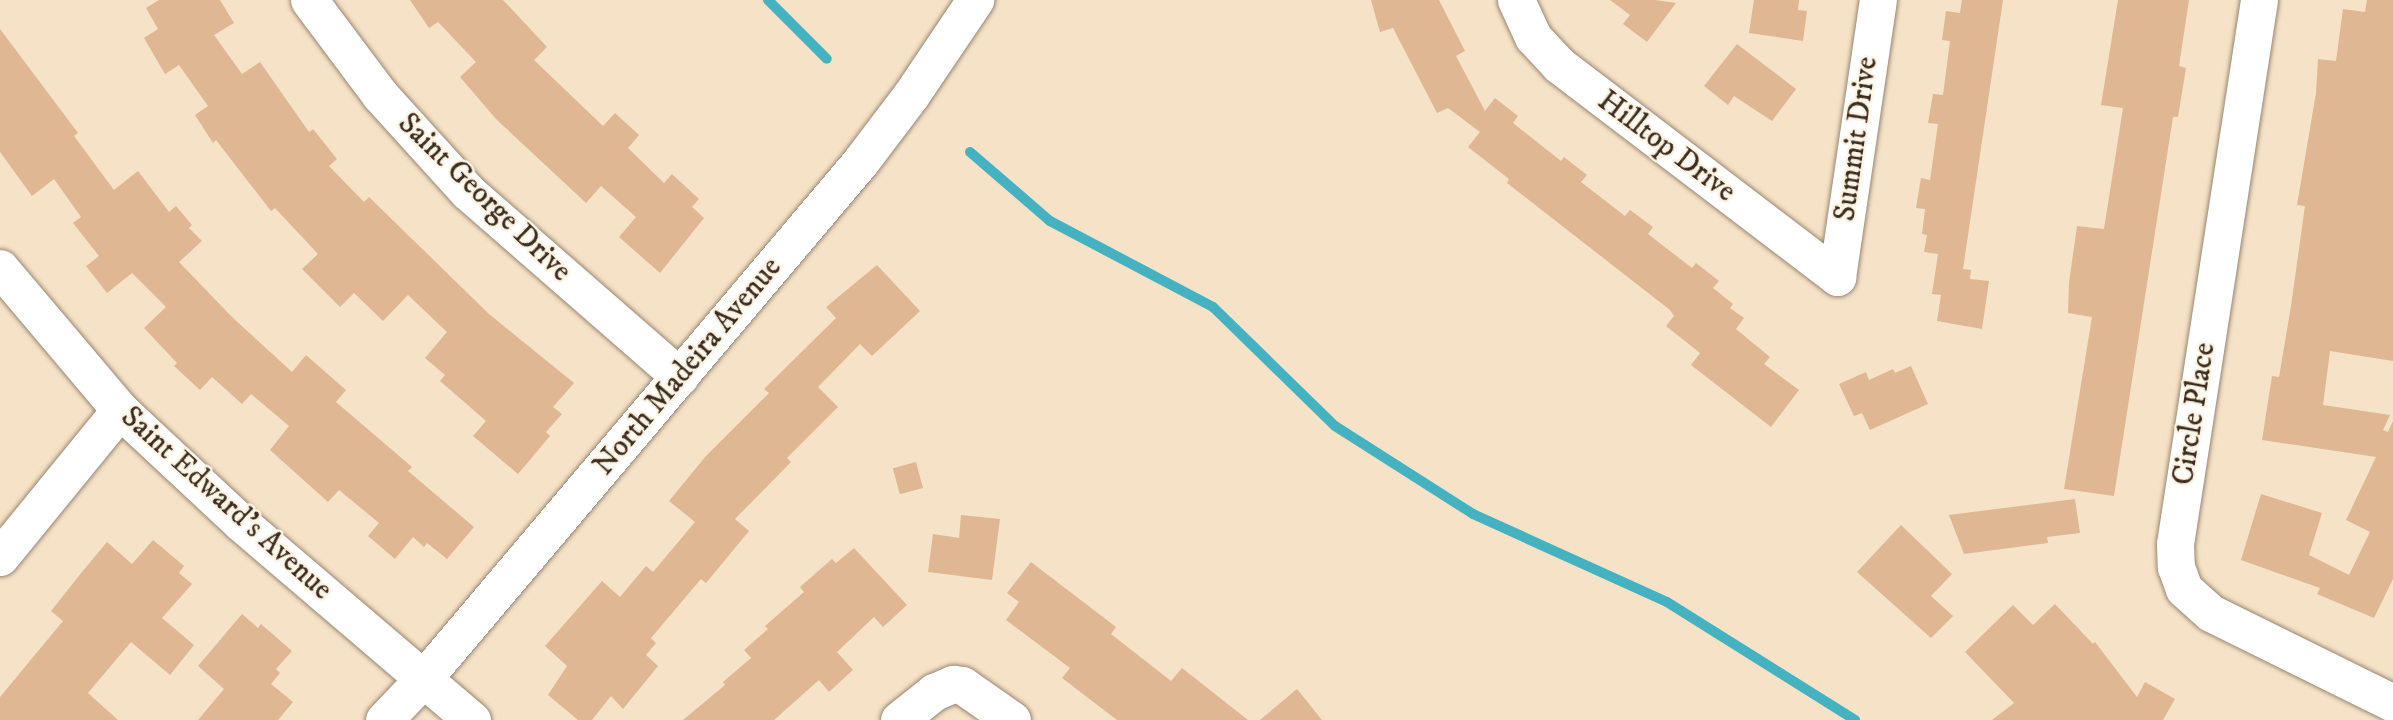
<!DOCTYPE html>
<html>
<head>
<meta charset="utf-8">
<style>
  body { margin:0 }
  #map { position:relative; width:2393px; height:720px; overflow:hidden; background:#f6e2c7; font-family:"IM FELL DW Pica",serif }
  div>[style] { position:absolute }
  .stream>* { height:10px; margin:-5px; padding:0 5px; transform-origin:5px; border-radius:5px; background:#45b2c1 }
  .building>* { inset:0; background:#dfb792; transform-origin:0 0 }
  .roads { filter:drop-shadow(0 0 2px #988672) drop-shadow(0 0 2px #988672) }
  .minor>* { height:37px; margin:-18.5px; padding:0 18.5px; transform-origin:18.5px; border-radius:18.5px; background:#fff }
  span { translate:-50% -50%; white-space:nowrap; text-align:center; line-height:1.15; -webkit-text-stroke:5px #fcf5e5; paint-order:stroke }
  .street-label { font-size:30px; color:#3b2a1e }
</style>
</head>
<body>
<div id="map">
  <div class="stream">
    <div style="left:768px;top:0;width:83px;rotate:45deg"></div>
    <div style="left:970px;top:152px;width:106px;rotate:40.8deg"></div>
    <div style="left:1050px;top:221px;width:184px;rotate:27.8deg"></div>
    <div style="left:1213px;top:307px;width:170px;rotate:44.3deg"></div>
    <div style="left:1335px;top:426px;width:164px;rotate:32.5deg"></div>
    <div style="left:1473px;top:514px;width:213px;rotate:24.4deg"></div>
    <div style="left:1667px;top:602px;width:222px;rotate:32.1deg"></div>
  </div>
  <div class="building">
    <div style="clip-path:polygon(159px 0,220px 0,234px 23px,214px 35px,242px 74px,260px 62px,309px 132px,313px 129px,337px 159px,329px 166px,364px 202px,369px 197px,489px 314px,574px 383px,553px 407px,562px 414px,546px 432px,550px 436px,518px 474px,473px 436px,486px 421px,440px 381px,445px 375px,425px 358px,447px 332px,408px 295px,383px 321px,354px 293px,340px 307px,302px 269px,318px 254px,275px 208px,271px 211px,216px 140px,213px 143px,195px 115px,208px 106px,179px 65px,165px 74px,144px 38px,158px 29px,146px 8px)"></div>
    <div style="clip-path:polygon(410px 0,503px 0,547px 47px,534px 60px,603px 126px,615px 113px,639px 135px,628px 148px,664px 183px,672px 174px,699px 199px,692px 207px,704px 218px,660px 273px,619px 237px,636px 217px,601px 186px,586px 203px,496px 119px,460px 77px,476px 62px,438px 22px,429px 28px)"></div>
    <div style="clip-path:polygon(1371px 0,1439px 0,1465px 51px,1456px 56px,1485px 111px,1495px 98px,1518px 116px,1513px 123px,1561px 161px,1564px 157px,1587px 175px,1581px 182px,1625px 216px,1630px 210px,1653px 227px,1648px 234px,1692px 268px,1696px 263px,1719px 281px,1713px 288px,1733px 304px,1730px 308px,1744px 318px,1736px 329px,1770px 357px,1764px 364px,1799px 390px,1771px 427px,1691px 365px,1700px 353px,1666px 326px,1674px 316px,1670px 310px,1507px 183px,1509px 179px,1468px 147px,1480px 132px,1448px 108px,1437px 113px,1393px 28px,1380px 32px)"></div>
    <div style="clip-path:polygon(1610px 0,1655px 0,1676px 3px,1647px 42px,1623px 24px,1630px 15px)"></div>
    <div style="clip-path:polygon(1754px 0,1799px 0,1798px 10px,1807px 11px,1803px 41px,1749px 33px)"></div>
    <div style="clip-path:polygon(1962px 0,2003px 0,1963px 269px,1971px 270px,1970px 279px,1989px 281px,1982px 329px,1937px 321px,1941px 295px,1932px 294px,1938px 254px,1924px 252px,1927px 235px,1922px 234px,1925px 209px,1916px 208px,1921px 178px,1930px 180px,1938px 124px,1928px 123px,1933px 94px,1943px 95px,1950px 41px,1942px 40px,1946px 11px,1960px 13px)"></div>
    <div style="clip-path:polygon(2118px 0,2189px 0,2179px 66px,2186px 68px,2178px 117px,2173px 117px,2114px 496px,2064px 489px,2092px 317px,2068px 313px,2069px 283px,2077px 226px,2104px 229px,2123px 108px,2101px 105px)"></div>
    <div style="clip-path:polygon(2367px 0,2393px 0,2393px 361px,2330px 351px,2323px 405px,2390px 415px,2383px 430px,2388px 432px,2393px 421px,2393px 579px,2374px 618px,2317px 594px,2320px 588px,2241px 560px,2261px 494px,2322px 513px,2309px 555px,2349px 575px,2370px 532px,2346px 520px,2376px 457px,2262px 440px,2272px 376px,2279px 377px,2291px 306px,2305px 206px,2297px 205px,2316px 93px,2318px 59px,2336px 61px,2343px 9px,2365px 12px)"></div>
    <div style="clip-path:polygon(0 29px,78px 133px,74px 136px,114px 190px,138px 171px,169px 212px,176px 206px,192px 225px,189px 228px,202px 241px,179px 262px,232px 317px,292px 372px,306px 355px,346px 390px,336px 402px,412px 467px,408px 471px,474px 527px,447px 559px,427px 543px,424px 547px,413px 537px,395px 559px,368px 536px,379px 523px,339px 490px,328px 502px,270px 450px,289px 426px,251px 394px,242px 404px,212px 377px,200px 390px,174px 366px,177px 363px,144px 328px,166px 307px,132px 273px,107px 293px,86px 266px,99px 256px,73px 223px,81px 217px,54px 179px,32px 196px,0 152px)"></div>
    <div style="clip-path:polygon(1737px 44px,1796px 89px,1772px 121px,1734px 96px,1728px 105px,1704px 86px)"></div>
    <div style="clip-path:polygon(877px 265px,920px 311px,872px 356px,860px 344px,818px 387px,838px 407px,787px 458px,791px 462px,735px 519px,749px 531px,706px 583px,701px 579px,651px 638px,656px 643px,646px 655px,658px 666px,623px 709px,611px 696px,592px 720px,578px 720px,548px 695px,567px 666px,545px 646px,602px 581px,620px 597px,646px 566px,653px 572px,695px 522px,669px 501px,706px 456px,769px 393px,764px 389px,836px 318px,826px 307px)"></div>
    <div style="clip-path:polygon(1911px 366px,1928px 404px,1870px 430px,1862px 413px,1854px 416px,1839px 384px,1866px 372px,1869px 380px,1893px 369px,1895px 373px)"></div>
    <div style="left:916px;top:462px;width:27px;height:24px;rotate:75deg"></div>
    <div style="clip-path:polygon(2075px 499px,2080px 533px,2047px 537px,2048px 543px,1964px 554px,1949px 515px)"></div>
    <div style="clip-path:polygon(961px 515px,1000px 519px,992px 580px,928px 572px,933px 534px,959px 538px)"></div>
    <div style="clip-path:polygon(1901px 525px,1952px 574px,1931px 596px,1953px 616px,1931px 638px,1857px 572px)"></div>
    <div style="clip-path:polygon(153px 540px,184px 566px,179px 573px,192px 584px,162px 618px,194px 645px,170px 675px,131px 642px,88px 693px,118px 720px,0 720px,0 697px,63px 621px,51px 611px,82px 572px,107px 542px,132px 564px)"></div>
    <div style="clip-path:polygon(854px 548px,907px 605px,883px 627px,874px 617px,837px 652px,853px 670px,829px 692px,819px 680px,774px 720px,683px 720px,725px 685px,723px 682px,751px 658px,744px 650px,768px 629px,765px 626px,804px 592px,800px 587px,832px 559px,836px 563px)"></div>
    <div style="clip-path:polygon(1031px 562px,1116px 627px,1111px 634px,1171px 681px,1182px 668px,1248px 720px,1117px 720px,1062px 678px,1070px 668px,1006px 620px,1019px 602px,1007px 593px)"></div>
    <div style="clip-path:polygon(2055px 604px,2093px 644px,2095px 642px,2137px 697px,2145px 682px,2175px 699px,2163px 720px,1992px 720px,2014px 703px,1965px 652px,2013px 605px,2033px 625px)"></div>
    <div style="clip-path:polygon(242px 614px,258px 628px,261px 624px,292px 651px,276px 669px,280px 673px,271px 684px,293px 702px,278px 720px,198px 720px,224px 689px,198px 666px)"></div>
    <div style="clip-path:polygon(1297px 689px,1322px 720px,1260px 720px)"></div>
  </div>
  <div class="roads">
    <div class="minor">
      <div style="left:309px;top:0;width:119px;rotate:53.2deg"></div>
      <div style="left:380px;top:95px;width:131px;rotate:47.8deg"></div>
      <div style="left:468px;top:192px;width:281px;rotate:41.1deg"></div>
      <div style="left:1516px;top:0;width:41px;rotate:65.3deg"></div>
      <div style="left:1533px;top:37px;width:38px;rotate:47deg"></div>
      <div style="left:1559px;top:65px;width:350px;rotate:37.3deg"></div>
      <div style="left:1837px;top:277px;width:280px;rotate:-81.6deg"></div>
      <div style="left:2259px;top:0;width:550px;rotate:98.78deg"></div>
      <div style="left:2175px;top:544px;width:23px;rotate:88deg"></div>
      <div style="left:2176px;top:567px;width:23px;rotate:70deg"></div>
      <div style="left:2184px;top:589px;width:36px;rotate:42deg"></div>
      <div style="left:2211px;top:613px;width:203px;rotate:26.3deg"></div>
      <div style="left:0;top:268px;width:186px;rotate:49.8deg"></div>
      <div style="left:120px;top:410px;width:166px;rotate:43deg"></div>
      <div style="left:241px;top:523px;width:304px;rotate:40.5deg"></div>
      <div style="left:0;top:557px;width:190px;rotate:-50.8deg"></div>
      <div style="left:384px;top:720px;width:58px;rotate:-46.4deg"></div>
      <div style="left:424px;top:678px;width:677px;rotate:-49.79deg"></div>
      <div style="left:861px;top:161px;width:83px;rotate:-52.9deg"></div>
      <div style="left:911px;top:95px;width:115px;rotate:-56deg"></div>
      <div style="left:899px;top:720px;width:45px;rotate:-38.7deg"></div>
      <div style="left:934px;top:692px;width:21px;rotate:-23deg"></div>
      <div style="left:953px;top:684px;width:9px;rotate:6deg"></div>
      <div style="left:962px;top:685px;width:61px;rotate:35deg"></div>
    </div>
  </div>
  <div class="street-label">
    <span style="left:1857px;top:139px;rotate:-82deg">Summit Drive</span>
    <span style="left:1666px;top:147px;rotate:37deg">Hilltop Drive</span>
    <span style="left:484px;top:198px;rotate:44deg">Saint George Drive</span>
    <span style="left:688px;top:367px;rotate:-50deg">North Madeira Avenue</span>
    <span style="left:2195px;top:414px;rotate:-81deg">Circle Place</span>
    <span style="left:226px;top:504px;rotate:42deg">Saint Edward's Avenue</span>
  </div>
</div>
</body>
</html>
